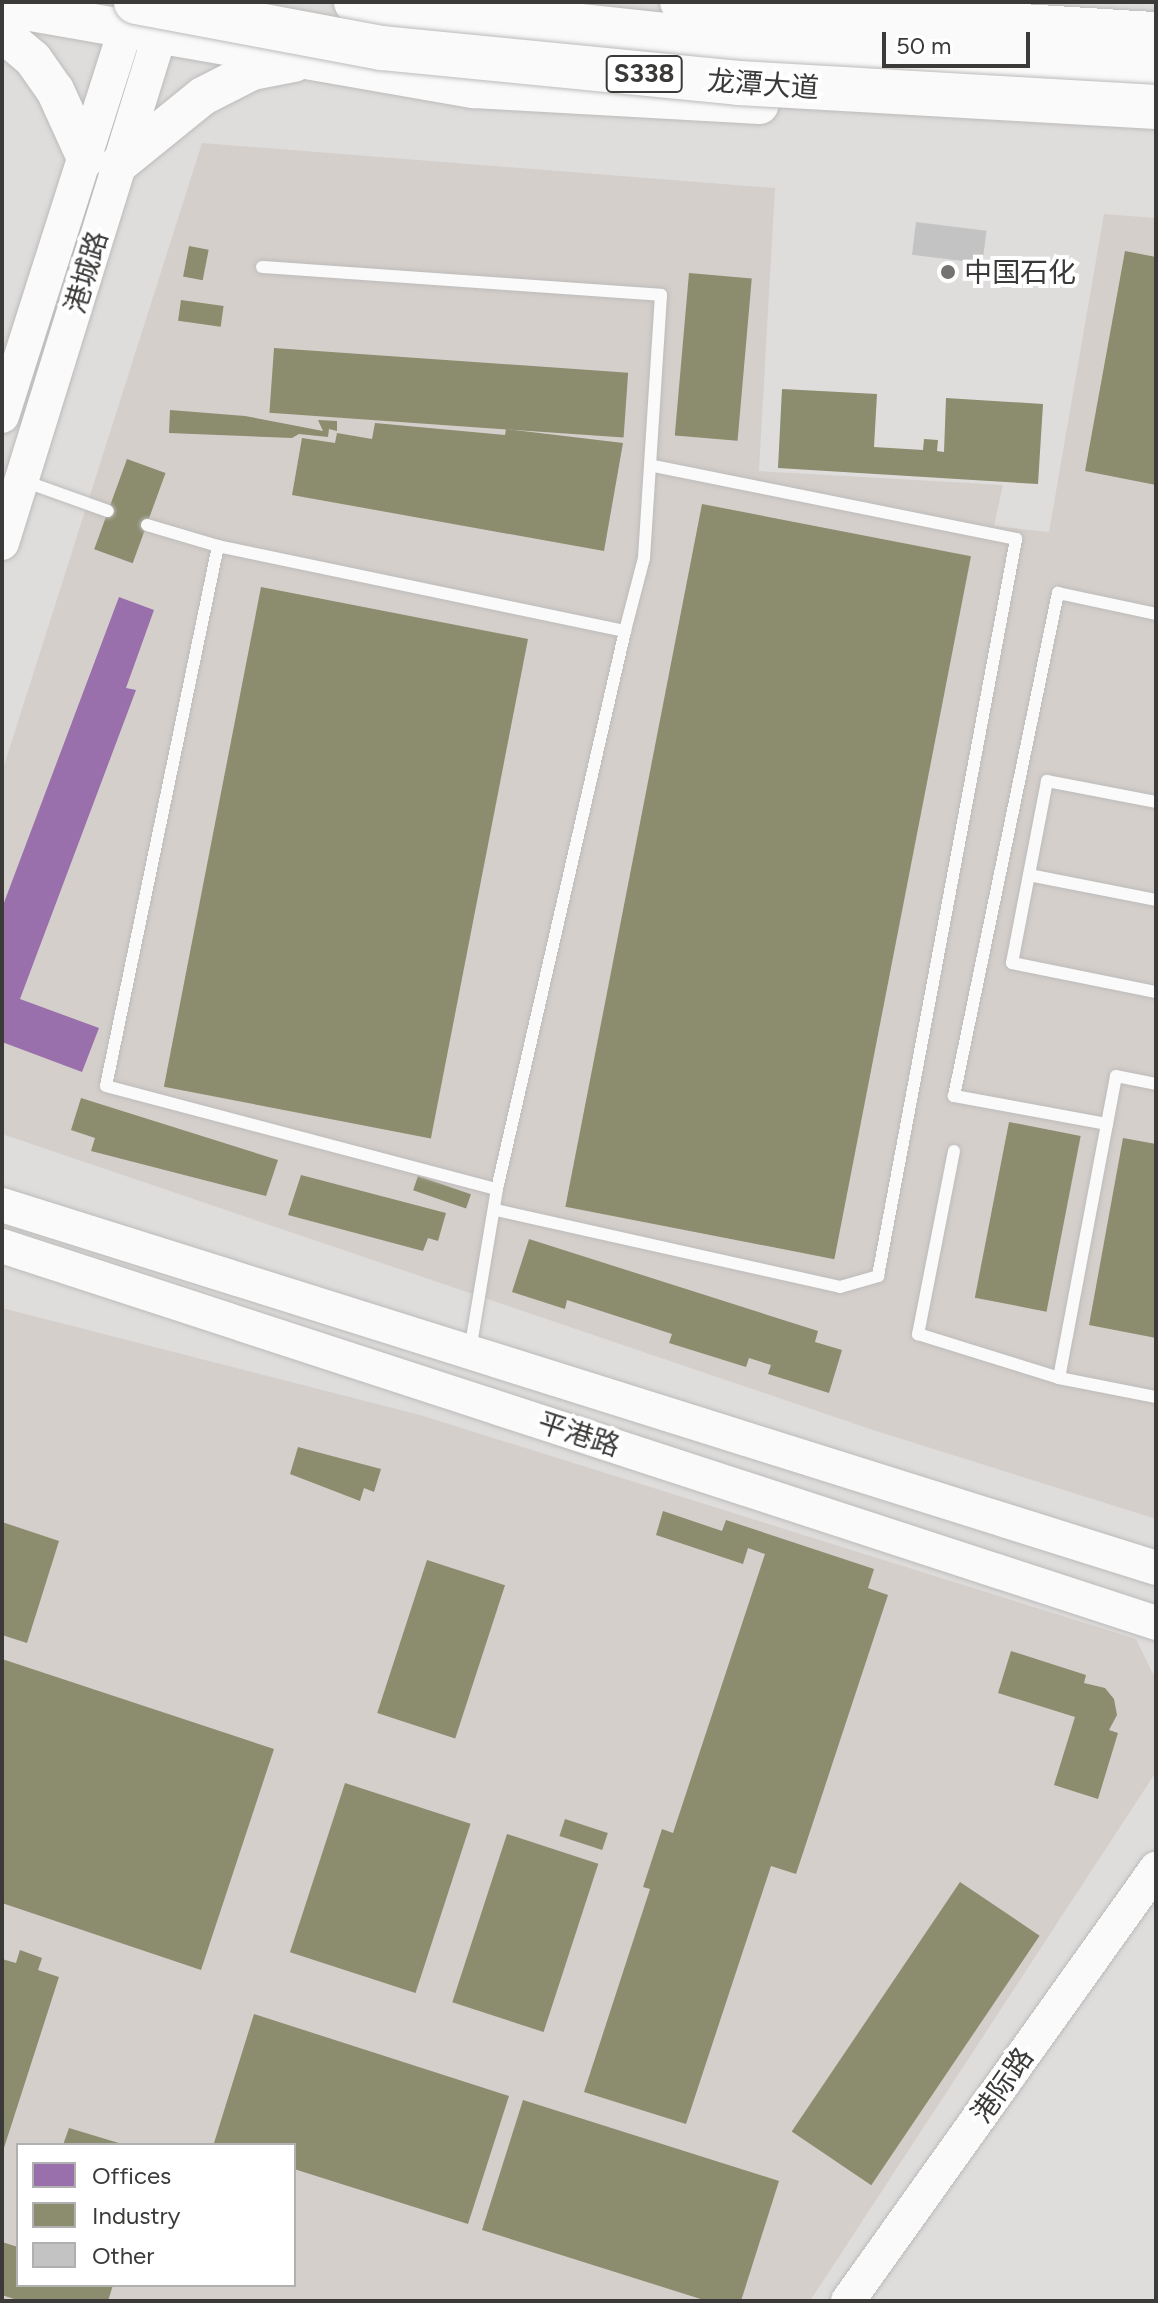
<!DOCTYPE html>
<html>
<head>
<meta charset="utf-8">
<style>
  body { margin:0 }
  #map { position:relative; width:1158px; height:2303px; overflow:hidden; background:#dfdddc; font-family:Figtree,"Noto Sans SC",sans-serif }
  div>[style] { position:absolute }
  .built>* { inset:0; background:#d5cfcb }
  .offices>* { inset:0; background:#9970ab }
  .industry>* { inset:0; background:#8c8c6e; transform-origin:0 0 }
  .building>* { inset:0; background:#c4c3c3; transform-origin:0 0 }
  .roads { filter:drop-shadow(0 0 2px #bcbbba) drop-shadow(0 0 2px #bcbbba) }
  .lane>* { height:12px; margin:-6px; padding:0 6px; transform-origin:6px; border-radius:6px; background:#fafafa }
  .secondary>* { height:34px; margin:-17px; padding:0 17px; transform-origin:17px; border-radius:17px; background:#fafafa }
  .primary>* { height:38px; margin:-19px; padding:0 19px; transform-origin:19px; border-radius:19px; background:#fafafa }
  .highway>* { height:44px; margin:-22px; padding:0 22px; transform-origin:22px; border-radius:22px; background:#fafafa }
  .bridges { filter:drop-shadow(0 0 2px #bcbbba) drop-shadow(0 0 2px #bcbbba) }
  .highway-bridge>* { height:44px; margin:-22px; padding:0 22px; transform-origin:22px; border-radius:22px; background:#fafafa }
  .dots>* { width:22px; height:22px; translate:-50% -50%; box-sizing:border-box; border:4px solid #fff; border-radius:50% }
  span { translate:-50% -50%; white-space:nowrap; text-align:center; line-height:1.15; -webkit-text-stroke:8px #fff; paint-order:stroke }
  .shield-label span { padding:2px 6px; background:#fff; border:2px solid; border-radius:6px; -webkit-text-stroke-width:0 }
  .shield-label { font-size:26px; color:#3b3a39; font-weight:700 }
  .street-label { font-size:28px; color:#3b3a39 }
  .poi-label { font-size:28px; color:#3b3a39 }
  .left { translate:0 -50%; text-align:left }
  .frame { position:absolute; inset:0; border:4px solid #3b3a39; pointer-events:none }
  .legend { position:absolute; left:16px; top:2143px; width:280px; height:144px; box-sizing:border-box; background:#fff; border:2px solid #b1b0b0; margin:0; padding:10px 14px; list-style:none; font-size:24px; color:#3b3a39 }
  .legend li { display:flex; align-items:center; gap:16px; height:40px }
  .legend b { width:40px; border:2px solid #b1b0b0 }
  .scale { position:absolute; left:882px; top:32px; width:148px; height:36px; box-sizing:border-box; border:4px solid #3b3a39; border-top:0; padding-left:10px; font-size:24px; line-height:28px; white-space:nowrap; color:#3b3a39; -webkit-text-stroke:6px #fff; paint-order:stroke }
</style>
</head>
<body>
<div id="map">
  <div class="built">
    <div style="clip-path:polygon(202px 143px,775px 188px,759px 471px,1003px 485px,994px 526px,1049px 532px,1104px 214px,1156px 218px,1156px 1519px,873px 1430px,2px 1134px,2px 772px)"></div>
    <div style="clip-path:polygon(evenodd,2px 1308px,420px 1415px,1136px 1639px,1156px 1680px,1156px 1772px,810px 2301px,2px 2301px,2px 1308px,18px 2145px,294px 2145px,294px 2285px,18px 2285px,18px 2145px)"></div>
  </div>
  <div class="offices">
    <div style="clip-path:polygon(119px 597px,154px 610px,126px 688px,136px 690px,20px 999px,99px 1028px,82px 1072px,2px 1042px,2px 908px)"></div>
  </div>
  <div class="industry">
    <div style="left:189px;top:246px;width:20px;height:31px;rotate:11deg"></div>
    <div style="clip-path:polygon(1125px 251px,1156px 257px,1156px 485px,1085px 471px)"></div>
    <div style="left:689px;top:273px;width:63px;height:163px;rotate:5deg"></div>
    <div style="left:181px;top:300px;width:43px;height:21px;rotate:8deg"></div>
    <div style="left:274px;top:348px;width:355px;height:65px;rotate:4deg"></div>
    <div style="clip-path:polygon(782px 389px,877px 394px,874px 447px,923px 450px,924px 439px,938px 440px,937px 451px,944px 452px,946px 398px,1043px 404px,1038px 484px,778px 468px)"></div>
    <div style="clip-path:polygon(170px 410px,245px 416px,323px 431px,318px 420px,337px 421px,337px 431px,329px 429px,328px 437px,299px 434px,292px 438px,169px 433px)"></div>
    <div style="clip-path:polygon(375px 423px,505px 435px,506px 429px,623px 443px,604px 551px,292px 495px,302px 438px,335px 443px,337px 433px,372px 439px)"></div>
    <div style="left:127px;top:459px;width:41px;height:96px;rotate:20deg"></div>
    <div style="left:702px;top:504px;width:274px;height:716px;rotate:11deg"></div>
    <div style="left:261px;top:587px;width:272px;height:509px;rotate:11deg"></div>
    <div style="clip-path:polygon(81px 1098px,278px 1160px,266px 1196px,91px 1151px,95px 1138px,71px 1130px)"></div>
    <div style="left:1009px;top:1122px;width:73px;height:179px;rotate:11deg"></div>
    <div style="clip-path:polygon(1123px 1138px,1156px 1144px,1156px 1338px,1089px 1325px)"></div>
    <div style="clip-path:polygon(301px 1175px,446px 1213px,438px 1241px,428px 1238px,423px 1251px,288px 1215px)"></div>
    <div style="left:418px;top:1176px;width:56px;height:15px;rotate:19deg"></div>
    <div style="clip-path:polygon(529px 1239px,818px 1331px,815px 1342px,842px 1350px,829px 1393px,768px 1374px,771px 1365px,749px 1358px,746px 1367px,669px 1343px,672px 1334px,567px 1300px,565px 1309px,512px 1292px)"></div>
    <div style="clip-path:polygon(298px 1447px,381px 1469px,374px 1492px,364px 1488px,360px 1501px,290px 1474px)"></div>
    <div style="clip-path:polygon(663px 1511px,722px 1531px,726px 1520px,874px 1569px,868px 1588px,888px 1595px,796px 1874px,771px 1866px,686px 2124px,584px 2092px,650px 1889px,643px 1887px,662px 1829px,673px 1833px,765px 1554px,748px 1548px,743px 1564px,656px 1535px)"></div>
    <div style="clip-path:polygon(2px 1522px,59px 1541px,27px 1643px,2px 1635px)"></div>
    <div style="left:427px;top:1560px;width:82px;height:161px;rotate:18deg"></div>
    <div style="clip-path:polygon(1011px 1651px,1086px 1675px,1084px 1683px,1105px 1688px,1114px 1699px,1117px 1715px,1109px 1730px,1118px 1733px,1098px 1799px,1054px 1785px,1075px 1717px,998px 1693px)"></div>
    <div style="clip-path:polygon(2px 1659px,274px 1749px,201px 1970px,2px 1903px)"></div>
    <div style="left:345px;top:1783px;width:132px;height:178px;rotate:18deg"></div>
    <div style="left:565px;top:1819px;width:45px;height:18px;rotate:18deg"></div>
    <div style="left:507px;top:1834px;width:96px;height:177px;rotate:18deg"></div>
    <div style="left:960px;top:1882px;width:96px;height:301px;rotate:34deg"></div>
    <div style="clip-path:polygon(20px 1950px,42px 1958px,38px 1970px,59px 1977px,3px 2151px,2px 1959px,16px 1963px)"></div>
    <div style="clip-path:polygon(254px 2014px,509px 2096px,468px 2224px,294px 2169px,294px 2145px,214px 2143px)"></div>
    <div style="clip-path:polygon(523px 2100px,779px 2181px,741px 2301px,707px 2301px,482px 2230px)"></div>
    <div style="clip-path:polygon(69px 2128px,122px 2144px,122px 2145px,63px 2145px)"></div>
    <div style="clip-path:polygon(2px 2242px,18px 2247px,18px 2285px,113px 2285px,108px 2301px,20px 2301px,2px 2295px)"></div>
  </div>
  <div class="building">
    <div style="left:916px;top:222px;width:71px;height:33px;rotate:7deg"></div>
  </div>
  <div class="roads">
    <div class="lane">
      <div style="left:262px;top:267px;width:400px;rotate:4deg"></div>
      <div style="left:661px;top:295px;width:264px;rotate:93.7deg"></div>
      <div style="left:644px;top:558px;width:75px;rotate:104.6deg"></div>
      <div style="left:24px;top:481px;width:89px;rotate:19.7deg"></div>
      <div style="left:147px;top:525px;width:74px;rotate:16.5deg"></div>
      <div style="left:218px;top:546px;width:416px;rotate:11.8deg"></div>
      <div style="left:625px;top:631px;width:572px;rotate:102.92deg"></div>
      <div style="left:497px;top:1189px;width:163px;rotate:99.5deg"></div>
      <div style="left:218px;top:546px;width:551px;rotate:101.72deg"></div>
      <div style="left:106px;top:1086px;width:404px;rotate:14.8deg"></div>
      <div style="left:1156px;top:802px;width:111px;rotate:-169.1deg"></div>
      <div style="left:1047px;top:781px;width:185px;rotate:100.9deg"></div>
      <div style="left:1012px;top:963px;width:147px;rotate:11.4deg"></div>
      <div style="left:1029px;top:875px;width:129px;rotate:11.1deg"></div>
      <div style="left:1107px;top:1124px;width:156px;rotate:-169.6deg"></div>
      <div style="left:954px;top:1096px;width:514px;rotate:-78.32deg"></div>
      <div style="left:1058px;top:593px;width:100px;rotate:12.1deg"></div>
      <div style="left:954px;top:1151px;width:187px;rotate:101.1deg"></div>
      <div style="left:918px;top:1334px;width:148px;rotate:17.3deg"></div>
      <div style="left:1059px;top:1378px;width:99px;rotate:11.1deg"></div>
      <div style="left:496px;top:1210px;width:353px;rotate:12.6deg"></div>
      <div style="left:840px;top:1287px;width:40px;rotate:-16deg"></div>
      <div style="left:878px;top:1276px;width:750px;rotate:-79.39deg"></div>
      <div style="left:1016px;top:539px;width:373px;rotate:-168.6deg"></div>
      <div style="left:1059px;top:1378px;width:307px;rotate:-79.3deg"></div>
      <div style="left:1116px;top:1076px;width:41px;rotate:11.3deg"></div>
    </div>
    <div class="secondary">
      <div style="left:2px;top:416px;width:431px;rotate:-72.3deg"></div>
      <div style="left:2px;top:543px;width:560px;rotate:-72.76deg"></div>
      <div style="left:2px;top:1205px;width:1210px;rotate:17.46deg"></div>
      <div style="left:2px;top:1246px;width:1214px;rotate:18.09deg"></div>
      <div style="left:848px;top:2301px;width:531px;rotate:-54.51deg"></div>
    </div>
    <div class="primary">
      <div style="left:679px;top:2px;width:478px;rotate:3.5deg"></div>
      <div style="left:2px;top:7px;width:479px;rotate:9.9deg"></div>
      <div style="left:474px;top:89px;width:286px;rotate:3.2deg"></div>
      <div style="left:2px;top:33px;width:40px;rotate:40deg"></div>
      <div style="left:33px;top:59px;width:38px;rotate:55deg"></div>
      <div style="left:55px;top:90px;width:75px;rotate:65.5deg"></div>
      <div style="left:119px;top:164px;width:108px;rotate:-39deg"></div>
      <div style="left:203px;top:96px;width:55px;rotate:-27deg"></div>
      <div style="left:252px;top:71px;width:43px;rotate:-10.8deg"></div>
    </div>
    <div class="highway">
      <div style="left:356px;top:2px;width:392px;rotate:6.1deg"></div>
      <div style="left:746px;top:44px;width:410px;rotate:2.7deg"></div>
    </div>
  </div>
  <div class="bridges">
    <div class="highway-bridge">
      <div style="left:136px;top:2px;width:250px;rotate:10.6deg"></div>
      <div style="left:382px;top:48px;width:359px;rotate:5.6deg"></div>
      <div style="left:739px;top:83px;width:418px;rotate:3.3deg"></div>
    </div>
  </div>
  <div class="dots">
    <div style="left:948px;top:272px;background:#747372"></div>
  </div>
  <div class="shield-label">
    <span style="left:644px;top:74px">S338</span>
  </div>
  <div class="street-label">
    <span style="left:763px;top:84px;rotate:4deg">龙潭大道</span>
    <span style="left:86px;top:272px;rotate:-73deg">港城路</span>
    <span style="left:579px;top:1434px;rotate:18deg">平港路</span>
    <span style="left:1002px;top:2085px;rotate:-55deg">港际路</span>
  </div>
  <div class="poi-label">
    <span class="left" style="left:964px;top:272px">中国石化</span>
  </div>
  <div class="frame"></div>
  <ul class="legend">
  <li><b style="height:22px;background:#9970ab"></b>Offices</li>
  <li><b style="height:22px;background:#8c8c6e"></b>Industry</li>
  <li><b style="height:22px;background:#c4c3c3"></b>Other</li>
  </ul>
  <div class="scale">50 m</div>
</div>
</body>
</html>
